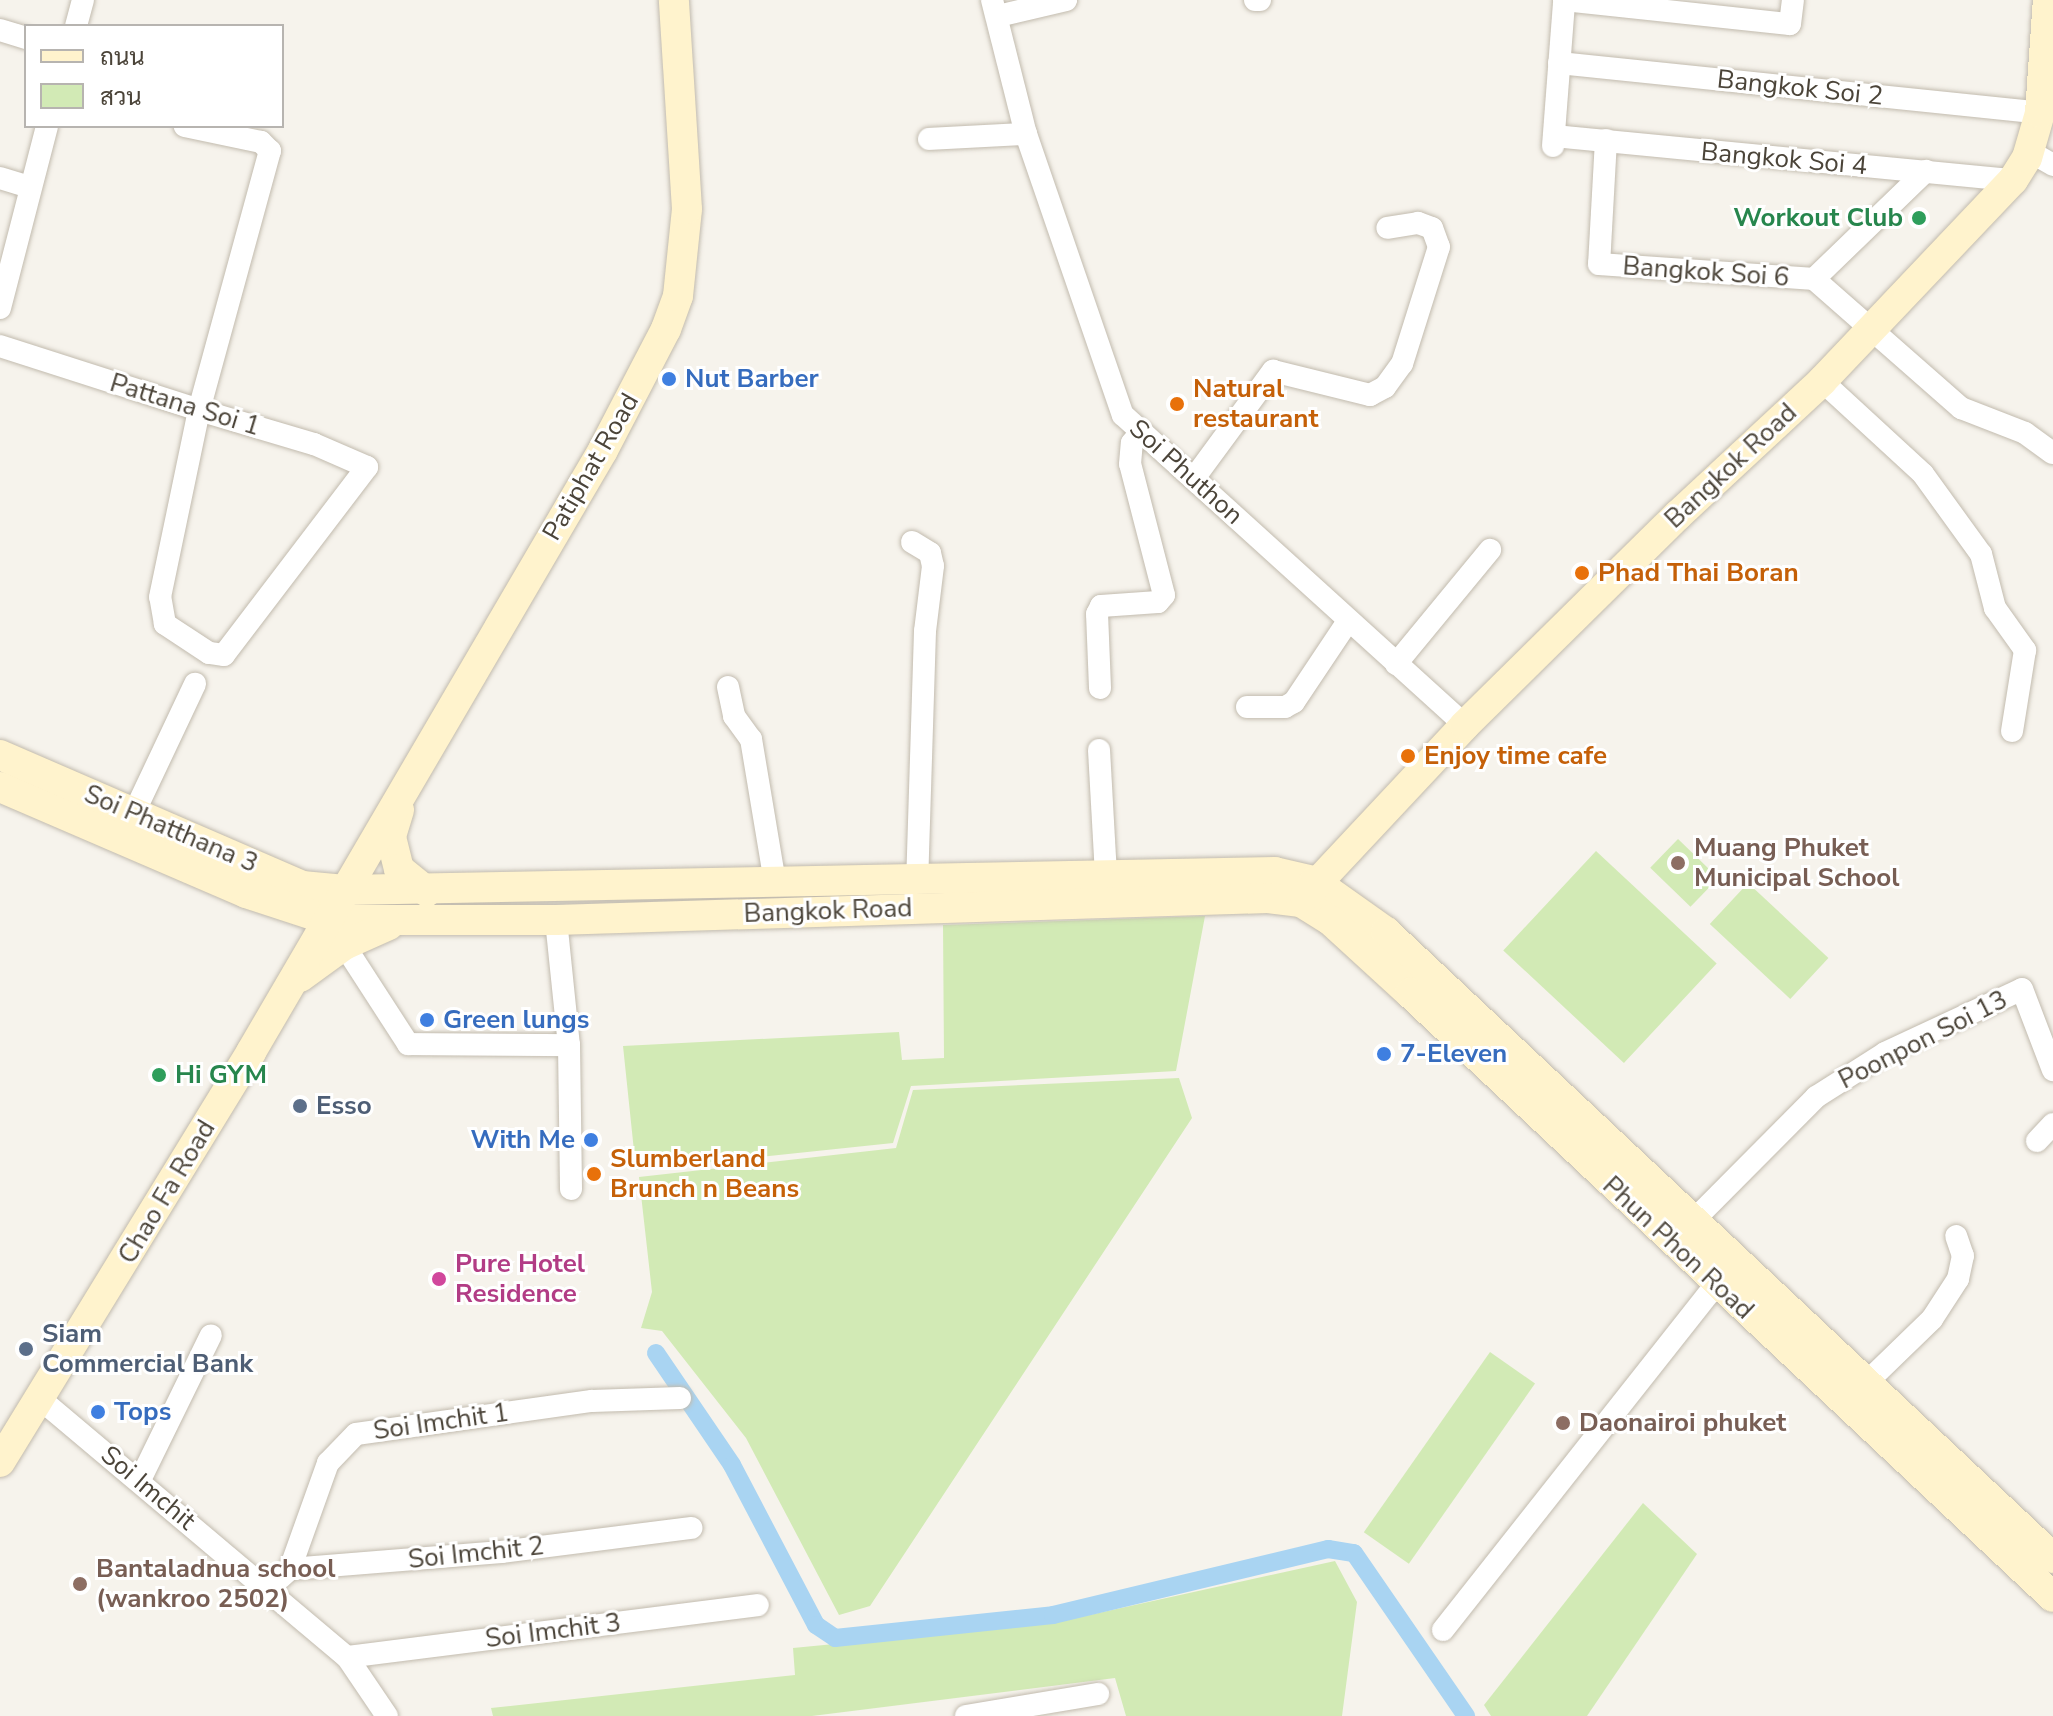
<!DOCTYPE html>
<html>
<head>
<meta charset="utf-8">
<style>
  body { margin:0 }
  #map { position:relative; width:2053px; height:1716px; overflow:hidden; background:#f6f3ec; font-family:"Nunito Sans",Sarabun,sans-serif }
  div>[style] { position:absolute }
  .green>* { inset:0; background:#d2eab5; transform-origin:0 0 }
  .canal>* { height:18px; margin:-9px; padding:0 9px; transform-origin:9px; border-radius:9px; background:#a9d4f2 }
  .roads { filter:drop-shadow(0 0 2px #c2bbae) drop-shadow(0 0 2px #c2bbae) }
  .street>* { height:22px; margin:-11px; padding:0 11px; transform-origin:11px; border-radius:11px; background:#fff }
  .secondary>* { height:30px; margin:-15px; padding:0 15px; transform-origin:15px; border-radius:15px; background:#fff3cd }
  .dots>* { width:22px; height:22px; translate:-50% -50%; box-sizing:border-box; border:4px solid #fff; border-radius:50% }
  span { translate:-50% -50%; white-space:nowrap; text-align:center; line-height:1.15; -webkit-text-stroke:6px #fff; paint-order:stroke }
  .street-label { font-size:26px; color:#4b4439 }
  .leisure-label { font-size:26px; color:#27864d; font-weight:700 }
  .right { translate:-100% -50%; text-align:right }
  .left { translate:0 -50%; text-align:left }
  .shop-label { font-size:26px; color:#366cbe; font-weight:700 }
  .food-label { font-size:26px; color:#c56008; font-weight:700 }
  .education-label { font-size:26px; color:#785e54; font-weight:700 }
  .service-label { font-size:26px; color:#4e5e75; font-weight:700 }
  .hotel-label { font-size:26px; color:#b23c85; font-weight:700 }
  .legend { position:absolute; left:24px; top:24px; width:260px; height:104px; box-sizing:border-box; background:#fff; border:2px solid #b7b4b0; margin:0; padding:10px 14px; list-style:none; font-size:24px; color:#4b4439 }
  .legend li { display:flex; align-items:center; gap:16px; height:40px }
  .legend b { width:40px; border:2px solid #b7b4b0 }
</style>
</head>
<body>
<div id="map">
  <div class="green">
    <div style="left:1678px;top:839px;width:56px;height:40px;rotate:44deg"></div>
    <div style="left:1596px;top:851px;width:165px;height:136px;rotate:43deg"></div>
    <div style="left:1748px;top:883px;width:110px;height:56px;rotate:43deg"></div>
    <div style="clip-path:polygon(1205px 916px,1176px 1071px,911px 1086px,893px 1143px,636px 1170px,623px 1046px,899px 1032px,902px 1060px,944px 1058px,943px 925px)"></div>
    <div style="clip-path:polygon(1179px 1078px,1192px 1118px,870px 1606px,839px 1615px,746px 1438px,662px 1331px,641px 1328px,652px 1292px,639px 1177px,896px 1148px,913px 1090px)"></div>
    <div style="left:1490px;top:1352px;width:55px;height:220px;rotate:35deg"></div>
    <div style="clip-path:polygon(1643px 1503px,1697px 1554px,1587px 1716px,1491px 1716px,1484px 1705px)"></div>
    <div style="clip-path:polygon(1335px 1561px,1357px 1602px,1342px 1716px,1126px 1716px,1115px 1678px,812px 1716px,493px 1716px,491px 1708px,795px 1675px,793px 1648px,1053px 1623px)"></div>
  </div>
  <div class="canal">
    <div style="left:656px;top:1353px;width:135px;rotate:55.8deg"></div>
    <div style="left:732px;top:1465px;width:181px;rotate:62.3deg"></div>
    <div style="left:816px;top:1625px;width:23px;rotate:34deg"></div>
    <div style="left:835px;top:1638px;width:219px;rotate:-6deg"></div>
    <div style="left:1053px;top:1615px;width:283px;rotate:-13.5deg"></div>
    <div style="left:1328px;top:1549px;width:26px;rotate:9deg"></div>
    <div style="left:1354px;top:1553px;width:198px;rotate:55.5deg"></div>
  </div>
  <div class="roads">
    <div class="street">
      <div style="left:992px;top:0;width:138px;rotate:75.8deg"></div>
      <div style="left:1026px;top:134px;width:297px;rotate:71deg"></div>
      <div style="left:1123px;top:415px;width:462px;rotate:42.2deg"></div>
      <div style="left:1255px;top:0;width:5px"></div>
      <div style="left:1564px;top:0;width:227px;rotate:6.1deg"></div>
      <div style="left:1790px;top:24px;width:24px;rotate:-83deg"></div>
      <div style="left:998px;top:16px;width:70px;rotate:-13.2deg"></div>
      <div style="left:76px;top:26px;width:27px;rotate:-75deg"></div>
      <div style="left:0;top:30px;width:27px;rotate:17deg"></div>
      <div style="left:1559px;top:63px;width:484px;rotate:5.9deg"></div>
      <div style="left:1554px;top:136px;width:461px;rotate:5.5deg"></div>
      <div style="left:929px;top:139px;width:97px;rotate:-3deg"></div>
      <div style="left:1606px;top:140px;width:124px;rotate:93.2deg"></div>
      <div style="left:1599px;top:264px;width:216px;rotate:4deg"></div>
      <div style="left:1814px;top:279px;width:196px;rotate:41.3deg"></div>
      <div style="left:1961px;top:408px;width:69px;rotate:21.3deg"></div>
      <div style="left:2025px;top:433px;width:34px;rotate:36deg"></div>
      <div style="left:1553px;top:146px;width:143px;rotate:-85.6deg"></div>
      <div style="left:2029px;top:151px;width:28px;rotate:30deg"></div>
      <div style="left:0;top:178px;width:30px;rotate:17deg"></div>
      <div style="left:1814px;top:279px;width:156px;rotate:-44deg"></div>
      <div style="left:0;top:308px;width:188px;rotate:-75.5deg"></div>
      <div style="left:0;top:346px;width:209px;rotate:17.8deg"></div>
      <div style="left:199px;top:410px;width:120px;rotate:16.5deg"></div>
      <div style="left:314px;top:444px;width:58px;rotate:23.5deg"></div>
      <div style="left:367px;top:467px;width:236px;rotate:127.3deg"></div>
      <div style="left:224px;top:655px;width:15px;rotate:-172deg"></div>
      <div style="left:209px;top:653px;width:53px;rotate:-146.6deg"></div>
      <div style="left:165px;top:624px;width:27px;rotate:-100deg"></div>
      <div style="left:160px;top:597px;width:191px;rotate:-78.2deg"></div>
      <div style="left:199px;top:410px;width:269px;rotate:-74.7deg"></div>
      <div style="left:270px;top:151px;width:13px;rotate:-135deg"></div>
      <div style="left:261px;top:142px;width:78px;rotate:-168.1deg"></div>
      <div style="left:1822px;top:381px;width:137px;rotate:42.6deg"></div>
      <div style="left:1923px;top:474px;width:99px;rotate:54.1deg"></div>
      <div style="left:1981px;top:554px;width:56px;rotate:75.5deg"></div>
      <div style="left:1995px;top:608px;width:52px;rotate:54.5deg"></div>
      <div style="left:2025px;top:650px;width:82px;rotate:99.1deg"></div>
      <div style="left:1195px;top:477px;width:132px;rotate:-53.7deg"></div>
      <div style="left:1273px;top:371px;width:100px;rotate:13.9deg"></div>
      <div style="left:1370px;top:395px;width:17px;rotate:-28deg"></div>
      <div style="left:1385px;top:387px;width:29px;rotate:-54deg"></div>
      <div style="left:1402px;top:364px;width:123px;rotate:-72.5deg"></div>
      <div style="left:1439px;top:247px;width:20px;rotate:-110deg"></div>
      <div style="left:1432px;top:228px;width:15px;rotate:-160deg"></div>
      <div style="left:1418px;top:223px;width:31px;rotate:171deg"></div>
      <div style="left:912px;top:542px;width:21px;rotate:31deg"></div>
      <div style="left:930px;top:553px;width:13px;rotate:77deg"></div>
      <div style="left:933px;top:566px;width:65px;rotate:97deg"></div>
      <div style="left:925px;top:631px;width:249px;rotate:91.8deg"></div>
      <div style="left:1396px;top:664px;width:148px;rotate:-50.5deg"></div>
      <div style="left:728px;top:687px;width:30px;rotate:78deg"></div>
      <div style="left:734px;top:716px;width:29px;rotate:54deg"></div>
      <div style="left:751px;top:739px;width:146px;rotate:80.5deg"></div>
      <div style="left:1100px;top:688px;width:74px;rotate:-92.3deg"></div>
      <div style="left:1097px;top:614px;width:9px;rotate:-63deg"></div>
      <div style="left:1101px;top:606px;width:57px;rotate:-4deg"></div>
      <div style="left:1158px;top:602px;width:9px;rotate:-49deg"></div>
      <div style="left:1164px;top:595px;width:135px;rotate:-104.5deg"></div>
      <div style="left:1130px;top:464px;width:21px;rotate:-85deg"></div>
      <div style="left:1132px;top:443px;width:15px;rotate:-53deg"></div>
      <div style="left:1247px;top:707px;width:38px"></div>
      <div style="left:1285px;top:707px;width:10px;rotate:-29deg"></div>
      <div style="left:1294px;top:702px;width:97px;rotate:-56.3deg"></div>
      <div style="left:1099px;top:750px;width:125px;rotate:86.8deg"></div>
      <div style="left:134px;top:813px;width:143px;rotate:-64.7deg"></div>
      <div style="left:556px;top:920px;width:126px;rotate:84.1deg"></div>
      <div style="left:569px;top:1045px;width:144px;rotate:89.2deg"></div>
      <div style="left:344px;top:945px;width:118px;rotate:57.1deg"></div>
      <div style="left:408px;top:1044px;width:161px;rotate:0.4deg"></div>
      <div style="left:2037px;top:1141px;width:23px;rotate:-47deg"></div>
      <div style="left:1693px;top:1221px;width:175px;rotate:-45.2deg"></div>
      <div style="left:1816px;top:1097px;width:82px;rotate:-32.5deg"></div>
      <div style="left:1885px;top:1053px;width:151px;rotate:-25deg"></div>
      <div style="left:2022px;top:989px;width:87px;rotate:69.1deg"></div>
      <div style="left:1866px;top:1383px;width:92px;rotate:-44.1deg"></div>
      <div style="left:1932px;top:1319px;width:48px;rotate:-57deg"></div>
      <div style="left:1958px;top:1279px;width:24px;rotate:-78deg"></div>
      <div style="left:1963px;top:1256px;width:21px;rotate:-109deg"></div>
      <div style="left:39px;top:1398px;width:402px;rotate:40.1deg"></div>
      <div style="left:347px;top:1657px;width:71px;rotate:55.9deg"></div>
      <div style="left:140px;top:1480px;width:161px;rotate:-63.9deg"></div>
      <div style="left:290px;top:1569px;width:113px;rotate:-70.3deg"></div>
      <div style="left:328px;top:1463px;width:40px;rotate:-46deg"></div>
      <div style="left:356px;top:1434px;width:238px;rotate:-8deg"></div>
      <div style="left:592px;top:1401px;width:88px;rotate:-2deg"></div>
      <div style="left:280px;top:1578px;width:13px;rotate:-42deg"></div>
      <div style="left:290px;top:1569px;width:212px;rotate:-4.6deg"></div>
      <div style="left:501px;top:1552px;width:192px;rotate:-7.2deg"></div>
      <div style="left:1443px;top:1630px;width:459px;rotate:-51.7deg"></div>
      <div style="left:347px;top:1657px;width:414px;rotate:-7.2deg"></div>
      <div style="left:966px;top:1716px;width:134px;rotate:-9.5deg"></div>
    </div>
    <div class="secondary">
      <div style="left:0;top:755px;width:329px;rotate:23.4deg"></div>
      <div style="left:302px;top:886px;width:43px;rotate:5.3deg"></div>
      <div style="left:345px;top:890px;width:930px;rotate:-1.11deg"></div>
      <div style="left:1275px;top:872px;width:40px;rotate:13deg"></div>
      <div style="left:1314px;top:881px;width:88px;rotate:35.3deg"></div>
      <div style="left:1386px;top:932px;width:915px;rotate:43.18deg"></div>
      <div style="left:0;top:787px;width:268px;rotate:23.3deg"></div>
      <div style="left:246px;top:893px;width:86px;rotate:18.2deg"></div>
      <div style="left:328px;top:920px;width:228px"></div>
      <div style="left:556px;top:920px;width:712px;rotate:-1.77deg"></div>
      <div style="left:1268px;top:898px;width:33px;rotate:7deg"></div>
      <div style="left:1301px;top:902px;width:34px;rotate:32deg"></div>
      <div style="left:1330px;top:920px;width:108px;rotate:42.4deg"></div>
      <div style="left:1410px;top:993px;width:882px;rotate:43.21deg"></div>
      <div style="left:399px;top:810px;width:28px;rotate:107deg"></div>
      <div style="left:391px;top:837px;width:33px;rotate:76deg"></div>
      <div style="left:399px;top:869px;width:36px;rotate:39deg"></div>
      <div style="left:1305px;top:896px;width:234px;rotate:-46.9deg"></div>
      <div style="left:1465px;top:725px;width:299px;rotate:-44.6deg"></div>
      <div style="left:1678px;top:515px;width:197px;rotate:-42.9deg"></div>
      <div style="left:1822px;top:381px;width:277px;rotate:-46.5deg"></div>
      <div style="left:2013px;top:180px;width:26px;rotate:-58deg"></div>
      <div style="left:2027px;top:158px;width:47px;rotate:-73.9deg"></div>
      <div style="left:2040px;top:113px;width:113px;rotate:-86deg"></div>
      <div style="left:300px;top:977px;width:54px;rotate:-36deg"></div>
      <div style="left:344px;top:945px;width:49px;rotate:-24deg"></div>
      <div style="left:0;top:1462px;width:481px;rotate:-58.5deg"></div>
      <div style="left:251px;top:1052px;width:697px;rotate:-59.68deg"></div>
      <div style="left:603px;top:450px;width:136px;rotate:-62.5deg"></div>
      <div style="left:666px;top:329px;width:35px;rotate:-70deg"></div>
      <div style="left:678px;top:296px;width:87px;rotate:-84.1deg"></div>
      <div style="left:687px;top:209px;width:209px;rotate:-93.6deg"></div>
    </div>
  </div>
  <div class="dots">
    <div style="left:1919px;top:218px;background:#2e9e5b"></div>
    <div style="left:669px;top:379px;background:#3f7fe0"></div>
    <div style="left:1177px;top:404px;background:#e8710a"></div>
    <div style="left:1582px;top:573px;background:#e8710a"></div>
    <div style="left:1408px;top:756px;background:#e8710a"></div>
    <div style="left:1678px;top:863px;background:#8d6e63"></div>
    <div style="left:427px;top:1020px;background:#3f7fe0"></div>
    <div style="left:1384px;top:1054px;background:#3f7fe0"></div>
    <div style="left:159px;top:1075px;background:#2e9e5b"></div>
    <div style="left:300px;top:1106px;background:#5c6f8a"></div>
    <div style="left:591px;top:1140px;background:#3f7fe0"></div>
    <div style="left:594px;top:1174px;background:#e8710a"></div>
    <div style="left:439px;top:1279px;background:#d1479c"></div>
    <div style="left:26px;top:1349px;background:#5c6f8a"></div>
    <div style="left:98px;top:1412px;background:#3f7fe0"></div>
    <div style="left:1563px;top:1423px;background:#8d6e63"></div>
    <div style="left:80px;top:1584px;background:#8d6e63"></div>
  </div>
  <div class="street-label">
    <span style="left:1800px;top:88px;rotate:6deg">Bangkok Soi 2</span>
    <span style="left:1784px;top:159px;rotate:5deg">Bangkok Soi 4</span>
    <span style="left:1706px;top:272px;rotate:4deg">Bangkok Soi 6</span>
    <span style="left:185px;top:405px;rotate:17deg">Pattana Soi 1</span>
    <span style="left:1731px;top:466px;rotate:-43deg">Bangkok Road</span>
    <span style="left:591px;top:467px;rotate:-60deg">Patiphat Road</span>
    <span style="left:1186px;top:472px;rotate:42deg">Soi Phuthon</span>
    <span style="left:171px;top:829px;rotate:23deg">Soi Phatthana 3</span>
    <span style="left:828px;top:911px;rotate:-2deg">Bangkok Road</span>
    <span style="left:1923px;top:1040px;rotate:-27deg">Poonpon Soi 13</span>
    <span style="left:167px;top:1192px;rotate:-59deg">Chao Fa Road</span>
    <span style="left:1678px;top:1248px;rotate:43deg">Phun Phon Road</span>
    <span style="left:441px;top:1422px;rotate:-8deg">Soi Imchit 1</span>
    <span style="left:148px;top:1488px;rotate:40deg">Soi Imchit</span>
    <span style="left:476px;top:1553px;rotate:-6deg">Soi Imchit 2</span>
    <span style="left:553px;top:1631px;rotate:-7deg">Soi Imchit 3</span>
  </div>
  <div class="leisure-label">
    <span class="right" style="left:1903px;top:218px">Workout Club</span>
    <span class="left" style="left:175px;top:1075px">Hi GYM</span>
  </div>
  <div class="shop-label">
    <span class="left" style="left:685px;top:379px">Nut Barber</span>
    <span class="left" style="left:443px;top:1020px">Green lungs</span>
    <span class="left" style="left:1400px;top:1054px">7-Eleven</span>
    <span class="right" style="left:575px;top:1140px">With Me</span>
    <span class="left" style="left:114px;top:1412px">Tops</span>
  </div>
  <div class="food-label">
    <span class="left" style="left:1193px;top:404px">Natural<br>restaurant</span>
    <span class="left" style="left:1598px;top:573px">Phad Thai Boran</span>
    <span class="left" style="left:1424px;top:756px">Enjoy time cafe</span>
    <span class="left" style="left:610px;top:1174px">Slumberland<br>Brunch n Beans</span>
  </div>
  <div class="education-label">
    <span class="left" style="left:1694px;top:863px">Muang Phuket<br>Municipal School</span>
    <span class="left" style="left:1579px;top:1423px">Daonairoi phuket</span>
    <span class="left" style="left:96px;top:1584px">Bantaladnua school<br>(wankroo 2502)</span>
  </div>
  <div class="service-label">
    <span class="left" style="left:316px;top:1106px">Esso</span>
    <span class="left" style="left:42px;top:1349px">Siam<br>Commercial Bank</span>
  </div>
  <div class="hotel-label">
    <span class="left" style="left:455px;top:1279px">Pure Hotel<br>Residence</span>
  </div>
  <ul class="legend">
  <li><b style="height:10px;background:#fff3cd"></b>ถนน</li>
  <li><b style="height:22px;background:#d2eab5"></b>สวน</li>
  </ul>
</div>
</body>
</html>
